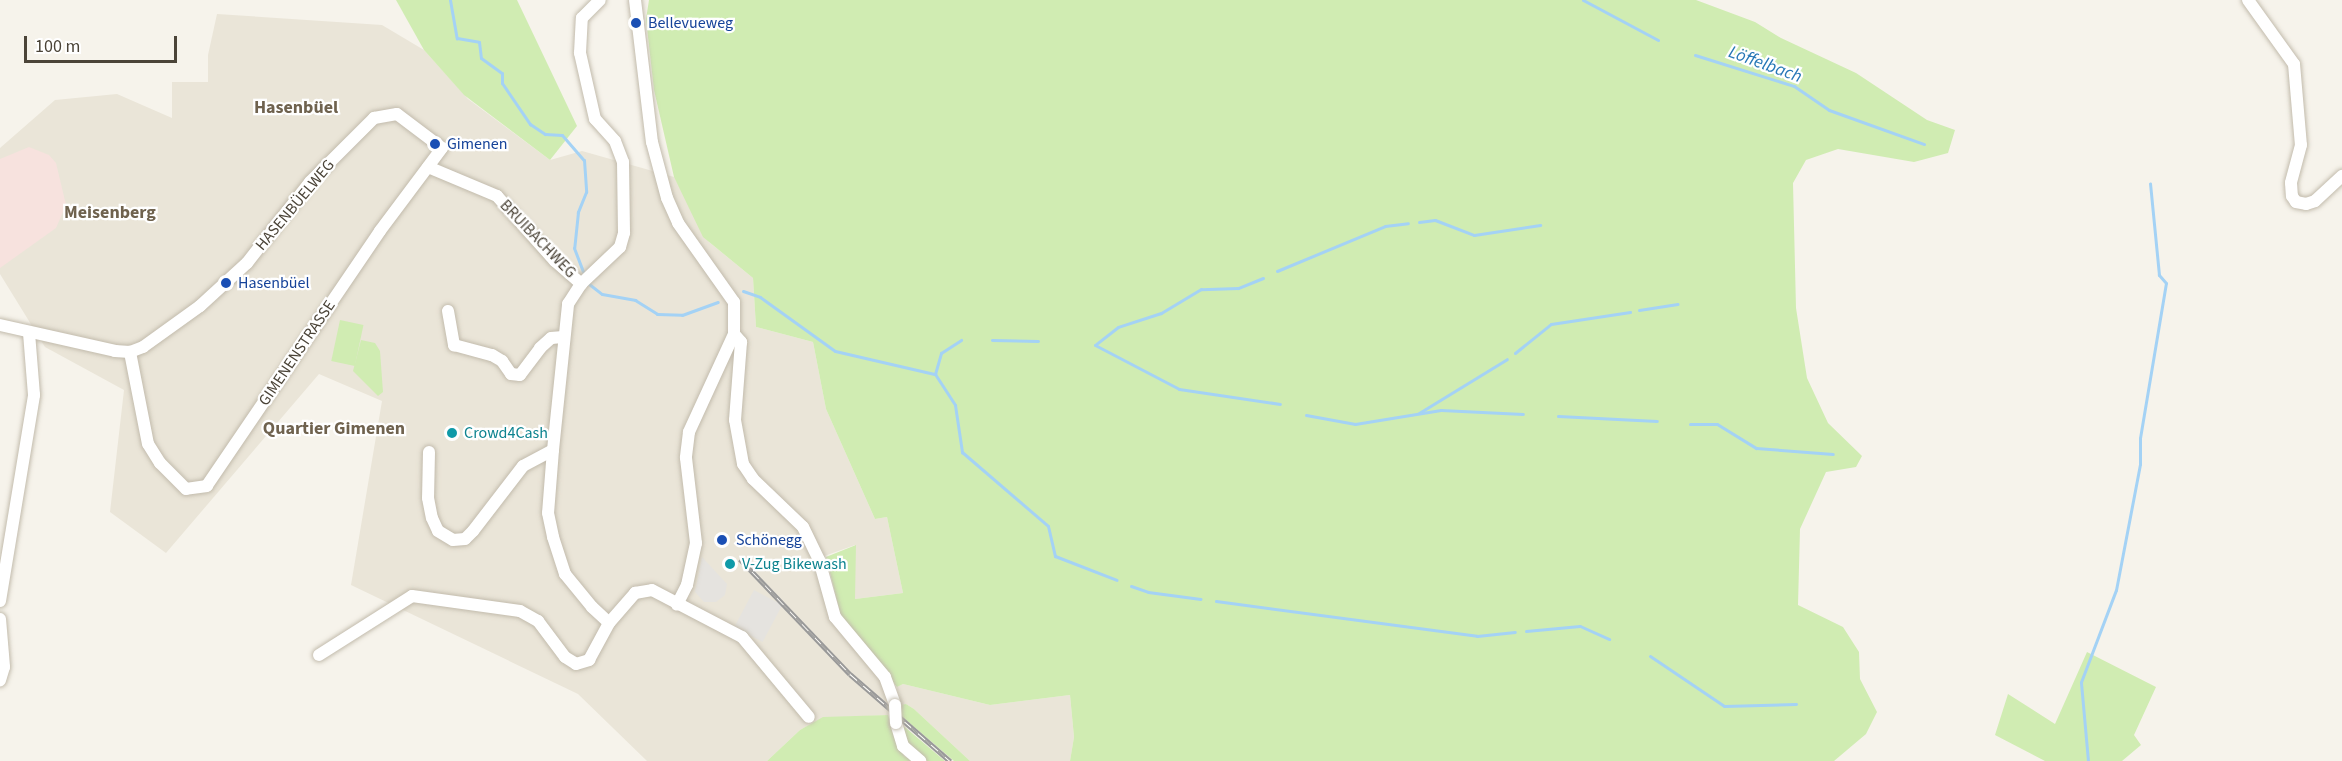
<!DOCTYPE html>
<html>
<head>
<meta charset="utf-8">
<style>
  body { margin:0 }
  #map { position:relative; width:2342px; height:761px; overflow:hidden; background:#f6f3eb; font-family:"Source Sans 3",sans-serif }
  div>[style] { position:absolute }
  .residential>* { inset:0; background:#eae5d8 }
  .medical>* { inset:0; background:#f7e2de }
  .green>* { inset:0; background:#d0ecb2; transform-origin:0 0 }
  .parking>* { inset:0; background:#e5e3df; transform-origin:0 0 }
  .stream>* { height:3px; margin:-1.5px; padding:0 1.5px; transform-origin:1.5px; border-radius:1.5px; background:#a4d2f5 }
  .roads { filter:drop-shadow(0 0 2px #c2bbac) drop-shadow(0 0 2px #c2bbac) }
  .minor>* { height:12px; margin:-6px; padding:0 6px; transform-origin:6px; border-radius:6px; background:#fff }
  .rail>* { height:5px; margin-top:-2.5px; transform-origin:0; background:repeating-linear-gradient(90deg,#fff 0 9px,#999 0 18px); box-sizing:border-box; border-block:2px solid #999 }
  .bridges { filter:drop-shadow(0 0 2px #c2bbac) drop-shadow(0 0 2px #c2bbac) }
  .minor-bridge>* { height:12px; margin:-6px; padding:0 6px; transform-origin:6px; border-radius:6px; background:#fff }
  .dots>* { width:16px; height:16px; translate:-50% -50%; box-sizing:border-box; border:3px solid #fff; border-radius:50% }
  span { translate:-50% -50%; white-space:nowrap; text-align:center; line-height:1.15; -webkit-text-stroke:4.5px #fff; paint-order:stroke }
  .transit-label { font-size:16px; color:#164399 }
  .left { translate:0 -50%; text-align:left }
  .street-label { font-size:16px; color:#4b4438 }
  .culture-label { font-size:16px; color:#0d838f }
  .water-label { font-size:18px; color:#2777b6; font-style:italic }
  .neighbourhood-label { font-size:18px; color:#6f624e; font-weight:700 }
  .scale { position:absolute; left:24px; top:36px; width:153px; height:27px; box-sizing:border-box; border:3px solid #4b4438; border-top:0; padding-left:8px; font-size:18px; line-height:21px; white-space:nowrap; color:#4b4438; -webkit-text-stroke:4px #fff; paint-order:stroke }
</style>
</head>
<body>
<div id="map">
  <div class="residential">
    <div style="clip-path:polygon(217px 14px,382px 25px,424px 50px,468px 99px,550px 160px,582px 151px,674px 177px,709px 242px,753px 278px,756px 327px,813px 342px,826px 409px,875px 519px,887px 517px,903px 593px,855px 599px,855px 545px,816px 559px,888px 687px,888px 715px,823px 718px,800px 730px,767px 761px,647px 761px,578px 694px,351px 585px,382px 401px,319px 374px,166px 553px,110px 512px,124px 390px,45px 347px,0 274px,0 148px,55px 100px,117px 94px,172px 118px,172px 82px,208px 82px,208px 55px)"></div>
    <div style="clip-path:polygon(903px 684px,990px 705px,1070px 695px,1074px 737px,1070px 761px,970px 761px,914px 709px,906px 704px,898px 705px,897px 687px)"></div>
  </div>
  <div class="medical">
    <div style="clip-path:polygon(29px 147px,49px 155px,56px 163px,66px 205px,56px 228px,0 268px,0 159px)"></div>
  </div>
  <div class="green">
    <div style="clip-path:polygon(396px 0,517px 0,577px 126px,550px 160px,464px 95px,424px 50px)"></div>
    <div style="clip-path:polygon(649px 0,1696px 0,1755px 22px,1781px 38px,1856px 73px,1927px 120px,1955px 130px,1948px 153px,1914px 162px,1838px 149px,1806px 160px,1793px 183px,1796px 308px,1807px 378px,1828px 423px,1862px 456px,1856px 467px,1826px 472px,1800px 529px,1798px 605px,1843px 627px,1859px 652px,1860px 679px,1877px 712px,1866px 734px,1834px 761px,1070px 761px,1074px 737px,1070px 695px,990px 705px,903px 684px,897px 687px,841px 616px,826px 557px,856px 545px,855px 599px,903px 593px,887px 517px,875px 519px,826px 409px,813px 342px,756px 327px,753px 278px,703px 237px,674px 177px,654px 90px,646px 19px)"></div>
    <div style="left:340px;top:320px;width:24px;height:42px;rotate:12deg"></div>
    <div style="clip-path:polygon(361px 340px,375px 343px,380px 351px,383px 392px,378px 396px,353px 371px)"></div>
    <div style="clip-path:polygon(2087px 652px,2156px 687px,2134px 735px,2141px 745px,2122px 761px,2045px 761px,1995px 735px,2008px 694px,2055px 724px)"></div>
    <div style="clip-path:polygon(906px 704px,914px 709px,970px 761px,954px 761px,899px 714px,898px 705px)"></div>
    <div style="clip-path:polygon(888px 715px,904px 756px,912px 761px,767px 761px,800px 730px,823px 717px)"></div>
    <div style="clip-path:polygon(900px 723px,945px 761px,926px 761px,908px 743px)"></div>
  </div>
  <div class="parking">
    <div style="clip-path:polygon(702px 557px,727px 584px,725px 595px,716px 602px,704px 602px,695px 592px)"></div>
    <div style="left:754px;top:590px;width:32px;height:42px;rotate:28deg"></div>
  </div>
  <div class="stream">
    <div style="left:450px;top:0;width:39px;rotate:80deg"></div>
    <div style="left:457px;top:38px;width:22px;rotate:10deg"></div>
    <div style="left:479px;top:42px;width:16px;rotate:83deg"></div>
    <div style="left:481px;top:58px;width:26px;rotate:36deg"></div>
    <div style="left:502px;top:73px;width:10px;rotate:90deg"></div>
    <div style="left:502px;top:83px;width:50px;rotate:55.7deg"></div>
    <div style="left:530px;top:124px;width:18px;rotate:34deg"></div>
    <div style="left:545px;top:134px;width:17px;rotate:3deg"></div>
    <div style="left:562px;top:135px;width:33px;rotate:49deg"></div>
    <div style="left:584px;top:160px;width:32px;rotate:86deg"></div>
    <div style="left:586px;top:192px;width:22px;rotate:112deg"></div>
    <div style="left:578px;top:212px;width:36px;rotate:96deg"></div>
    <div style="left:574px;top:248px;width:25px;rotate:69deg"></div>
    <div style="left:1583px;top:0;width:85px;rotate:28.1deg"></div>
    <div style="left:1695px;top:55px;width:104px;rotate:17.4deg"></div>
    <div style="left:1794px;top:86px;width:42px;rotate:34.4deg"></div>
    <div style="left:1829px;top:110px;width:101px;rotate:19.7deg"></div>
    <div style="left:1419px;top:222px;width:16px;rotate:-7deg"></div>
    <div style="left:1435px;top:220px;width:42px;rotate:21deg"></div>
    <div style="left:1474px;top:235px;width:67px;rotate:-8.6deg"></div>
    <div style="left:1277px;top:271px;width:117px;rotate:-22.6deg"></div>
    <div style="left:1385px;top:226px;width:23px;rotate:-7deg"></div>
    <div style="left:1263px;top:278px;width:27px;rotate:158deg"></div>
    <div style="left:1238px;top:288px;width:37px;rotate:178deg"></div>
    <div style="left:1201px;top:289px;width:47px;rotate:149deg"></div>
    <div style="left:1161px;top:313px;width:45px;rotate:162deg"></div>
    <div style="left:1118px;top:327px;width:29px;rotate:142deg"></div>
    <div style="left:1095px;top:345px;width:95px;rotate:27.6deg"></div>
    <div style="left:1179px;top:389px;width:102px;rotate:8.4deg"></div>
    <div style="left:589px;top:284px;width:16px;rotate:38deg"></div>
    <div style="left:602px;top:294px;width:34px;rotate:10deg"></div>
    <div style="left:635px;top:300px;width:26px;rotate:32deg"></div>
    <div style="left:657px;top:314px;width:25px;rotate:2deg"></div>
    <div style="left:682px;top:315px;width:38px;rotate:-20deg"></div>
    <div style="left:743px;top:291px;width:18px;rotate:19deg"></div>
    <div style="left:760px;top:297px;width:92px;rotate:35.8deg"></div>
    <div style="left:835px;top:351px;width:103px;rotate:13deg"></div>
    <div style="left:935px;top:374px;width:22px;rotate:-74deg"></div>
    <div style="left:941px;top:353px;width:24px;rotate:-33deg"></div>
    <div style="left:1639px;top:310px;width:39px;rotate:-9deg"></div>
    <div style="left:992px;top:340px;width:46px;rotate:1.2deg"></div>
    <div style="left:1515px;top:353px;width:46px;rotate:-38.9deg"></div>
    <div style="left:1551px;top:324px;width:80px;rotate:-8.6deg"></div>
    <div style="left:935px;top:374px;width:37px;rotate:57deg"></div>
    <div style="left:955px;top:405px;width:48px;rotate:81.5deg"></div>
    <div style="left:962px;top:452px;width:113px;rotate:40.7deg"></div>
    <div style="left:1048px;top:526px;width:31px;rotate:77deg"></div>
    <div style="left:1055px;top:556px;width:66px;rotate:21.2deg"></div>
    <div style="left:1419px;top:413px;width:103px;rotate:-31.5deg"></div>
    <div style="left:1306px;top:415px;width:50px;rotate:10.4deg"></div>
    <div style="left:1355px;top:424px;width:87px;rotate:-9.2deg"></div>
    <div style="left:1441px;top:410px;width:82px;rotate:2.8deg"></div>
    <div style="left:1558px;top:416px;width:99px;rotate:2.9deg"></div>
    <div style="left:1690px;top:424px;width:27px"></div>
    <div style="left:1717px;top:424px;width:46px;rotate:31.6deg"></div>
    <div style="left:1756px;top:448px;width:77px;rotate:4.5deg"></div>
    <div style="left:1131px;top:586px;width:18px;rotate:19deg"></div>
    <div style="left:1148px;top:592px;width:53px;rotate:7.5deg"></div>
    <div style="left:1216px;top:601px;width:263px;rotate:7.6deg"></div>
    <div style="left:1477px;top:636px;width:38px;rotate:-6deg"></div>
    <div style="left:1526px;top:631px;width:54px;rotate:-5.3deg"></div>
    <div style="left:1580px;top:626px;width:32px;rotate:24deg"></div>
    <div style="left:1650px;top:656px;width:89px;rotate:34deg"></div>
    <div style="left:1724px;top:706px;width:72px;rotate:-1.6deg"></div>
    <div style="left:2088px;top:761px;width:79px;rotate:-95.1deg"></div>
    <div style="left:2081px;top:682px;width:98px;rotate:-69.2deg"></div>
    <div style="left:2116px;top:590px;width:128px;rotate:-79.2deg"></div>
    <div style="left:2140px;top:464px;width:26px;rotate:-90deg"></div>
    <div style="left:2140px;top:438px;width:157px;rotate:-80.5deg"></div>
    <div style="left:2166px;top:283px;width:11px;rotate:-131deg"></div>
    <div style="left:2159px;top:275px;width:92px;rotate:-95.6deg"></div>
  </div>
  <div class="roads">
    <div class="minor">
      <div style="left:635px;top:0;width:143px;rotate:83.2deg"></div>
      <div style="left:652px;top:142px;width:58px;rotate:75deg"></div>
      <div style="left:667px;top:198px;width:27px;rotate:66deg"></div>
      <div style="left:678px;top:223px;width:97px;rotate:54.7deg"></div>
      <div style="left:734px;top:302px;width:32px;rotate:90deg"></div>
      <div style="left:734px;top:334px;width:108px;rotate:114.7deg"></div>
      <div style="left:689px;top:432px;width:26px;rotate:97deg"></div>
      <div style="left:686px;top:458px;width:86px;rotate:83.3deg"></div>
      <div style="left:696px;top:543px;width:43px;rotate:102.1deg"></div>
      <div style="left:687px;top:585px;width:22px;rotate:117deg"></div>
      <div style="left:2248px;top:0;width:79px;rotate:54.3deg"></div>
      <div style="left:2294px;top:64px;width:81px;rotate:85.1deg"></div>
      <div style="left:2301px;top:145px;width:39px;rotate:105deg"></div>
      <div style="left:2291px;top:183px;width:13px;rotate:86deg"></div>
      <div style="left:2292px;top:196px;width:7px;rotate:56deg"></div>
      <div style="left:2296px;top:202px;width:10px;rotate:11deg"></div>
      <div style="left:2306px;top:204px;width:9px;rotate:-18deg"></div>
      <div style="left:2315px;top:201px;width:37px;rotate:-43deg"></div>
      <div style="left:428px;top:167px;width:75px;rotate:22.8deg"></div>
      <div style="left:497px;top:196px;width:87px;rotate:48.3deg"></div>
      <div style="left:555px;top:261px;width:35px;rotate:41deg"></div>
      <div style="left:448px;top:311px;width:35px;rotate:80deg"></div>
      <div style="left:454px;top:345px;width:39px;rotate:15deg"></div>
      <div style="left:492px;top:355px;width:12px;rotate:31deg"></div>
      <div style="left:502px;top:361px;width:16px;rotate:55deg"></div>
      <div style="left:511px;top:374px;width:9px;rotate:6deg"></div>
      <div style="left:520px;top:375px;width:34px;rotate:-53deg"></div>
      <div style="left:540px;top:348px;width:15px;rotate:-42deg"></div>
      <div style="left:551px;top:338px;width:12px;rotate:-5deg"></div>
      <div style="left:0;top:325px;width:118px;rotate:12.7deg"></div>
      <div style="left:115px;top:351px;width:15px;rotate:4deg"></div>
      <div style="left:130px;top:352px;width:14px;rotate:-21deg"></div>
      <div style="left:143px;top:347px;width:70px;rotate:-35.7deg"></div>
      <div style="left:200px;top:306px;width:64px;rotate:-42.5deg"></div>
      <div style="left:247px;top:263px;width:103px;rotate:-52.1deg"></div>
      <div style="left:310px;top:182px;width:91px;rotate:-45deg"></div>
      <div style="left:374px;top:118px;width:23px;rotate:-10deg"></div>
      <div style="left:397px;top:114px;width:56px;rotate:37.1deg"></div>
      <div style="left:442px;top:148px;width:104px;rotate:126.8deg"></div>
      <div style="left:380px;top:231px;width:308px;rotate:124.2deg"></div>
      <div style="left:207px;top:486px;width:21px;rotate:172deg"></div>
      <div style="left:186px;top:489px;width:37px;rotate:-135deg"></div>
      <div style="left:160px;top:463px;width:22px;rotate:-122deg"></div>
      <div style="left:148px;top:444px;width:94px;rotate:-101.1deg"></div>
      <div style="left:734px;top:334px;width:11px;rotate:49deg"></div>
      <div style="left:741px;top:342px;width:78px;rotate:94.4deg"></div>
      <div style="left:735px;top:420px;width:45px;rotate:79.7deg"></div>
      <div style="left:743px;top:464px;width:18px;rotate:56deg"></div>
      <div style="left:753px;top:479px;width:69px;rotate:43.8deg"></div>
      <div style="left:803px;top:527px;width:37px;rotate:64deg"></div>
      <div style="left:819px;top:560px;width:59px;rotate:74.3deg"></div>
      <div style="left:835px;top:617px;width:78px;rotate:50.2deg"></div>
      <div style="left:885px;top:677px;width:30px;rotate:70deg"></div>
      <div style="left:553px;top:450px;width:63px;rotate:94.5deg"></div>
      <div style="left:548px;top:513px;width:25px;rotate:78deg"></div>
      <div style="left:553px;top:537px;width:39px;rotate:72deg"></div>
      <div style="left:565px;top:574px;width:43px;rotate:50.7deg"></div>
      <div style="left:592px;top:607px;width:23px;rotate:43deg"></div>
      <div style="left:609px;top:623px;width:40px;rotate:-49deg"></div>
      <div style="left:635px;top:593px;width:17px;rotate:-10deg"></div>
      <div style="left:652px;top:590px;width:102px;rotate:27.6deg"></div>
      <div style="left:742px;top:637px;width:104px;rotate:50.1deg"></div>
      <div style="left:429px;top:452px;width:46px;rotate:91.2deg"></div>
      <div style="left:428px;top:498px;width:20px;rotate:79deg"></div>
      <div style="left:432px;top:518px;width:14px;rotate:65deg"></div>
      <div style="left:438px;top:531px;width:17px;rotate:31deg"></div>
      <div style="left:453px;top:540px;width:12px;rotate:-5deg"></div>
      <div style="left:465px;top:539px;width:11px;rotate:-45deg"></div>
      <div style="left:473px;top:531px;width:82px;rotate:-52.4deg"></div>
      <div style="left:523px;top:466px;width:34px;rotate:-28deg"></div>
      <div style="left:553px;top:450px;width:147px;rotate:-84.1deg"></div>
      <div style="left:568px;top:304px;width:24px;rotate:-57deg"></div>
      <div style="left:581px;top:284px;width:54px;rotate:-43.5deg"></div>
      <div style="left:620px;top:247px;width:15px;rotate:-74deg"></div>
      <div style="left:624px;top:233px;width:71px;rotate:-90.8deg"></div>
      <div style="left:623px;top:162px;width:22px;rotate:-111deg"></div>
      <div style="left:615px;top:141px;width:30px;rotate:-132deg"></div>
      <div style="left:595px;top:119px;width:68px;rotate:-102.8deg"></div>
      <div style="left:580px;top:53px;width:35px;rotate:-87deg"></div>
      <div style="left:582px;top:18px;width:25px;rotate:-45deg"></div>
      <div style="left:0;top:601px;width:209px;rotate:-80.6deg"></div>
      <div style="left:34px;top:395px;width:62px;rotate:-94.6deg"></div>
      <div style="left:0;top:619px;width:48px;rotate:85.2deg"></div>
      <div style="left:4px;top:667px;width:14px;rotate:107deg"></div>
      <div style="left:319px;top:655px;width:110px;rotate:-32.4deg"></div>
      <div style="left:412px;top:596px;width:109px;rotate:7.9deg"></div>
      <div style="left:520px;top:611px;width:21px;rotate:29deg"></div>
      <div style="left:538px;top:621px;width:45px;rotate:53.1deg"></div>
      <div style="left:565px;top:657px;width:13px;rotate:32deg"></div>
      <div style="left:576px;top:664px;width:14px;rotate:-17deg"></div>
      <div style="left:589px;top:660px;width:42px;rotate:-61.6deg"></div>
      <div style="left:896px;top:723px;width:24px;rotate:73deg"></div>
      <div style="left:903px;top:746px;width:23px;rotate:41deg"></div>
    </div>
  </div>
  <div class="rail">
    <div style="left:740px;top:559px;width:159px;rotate:46.3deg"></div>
    <div style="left:850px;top:674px;width:133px;rotate:41deg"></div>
  </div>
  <div class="bridges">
    <div class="minor-bridge">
      <div style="left:895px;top:705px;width:18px;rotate:87deg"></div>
    </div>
  </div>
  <div class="dots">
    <div style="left:636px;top:23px;background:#1a4fb4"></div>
    <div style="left:435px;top:144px;background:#1a4fb4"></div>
    <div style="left:226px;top:283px;background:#1a4fb4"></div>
    <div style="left:452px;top:433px;background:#0f9aa8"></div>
    <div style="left:722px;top:540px;background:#1a4fb4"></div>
    <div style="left:730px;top:564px;background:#0f9aa8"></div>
  </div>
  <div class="transit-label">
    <span class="left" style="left:648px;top:23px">Bellevueweg</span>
    <span class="left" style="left:447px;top:144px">Gimenen</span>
    <span class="left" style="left:238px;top:283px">Hasenbüel</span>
    <span class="left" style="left:736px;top:540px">Schönegg</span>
  </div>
  <div class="street-label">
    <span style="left:295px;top:205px;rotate:-50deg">HASENBÜELWEG</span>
    <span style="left:538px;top:239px;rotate:46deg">BRUIBACHWEG</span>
    <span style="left:297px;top:353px;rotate:-56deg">GIMENENSTRASSE</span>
  </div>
  <div class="culture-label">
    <span class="left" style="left:464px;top:433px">Crowd4Cash</span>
    <span class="left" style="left:742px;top:564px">V-Zug Bikewash</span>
  </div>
  <div class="water-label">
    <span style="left:1765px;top:65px;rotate:20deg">Löffelbach</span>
  </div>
  <div class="neighbourhood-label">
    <span style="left:296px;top:108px">Hasenbüel</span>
    <span style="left:110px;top:213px">Meisenberg</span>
    <span style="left:334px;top:429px">Quartier Gimenen</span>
  </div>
  <div class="scale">100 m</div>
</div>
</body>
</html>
